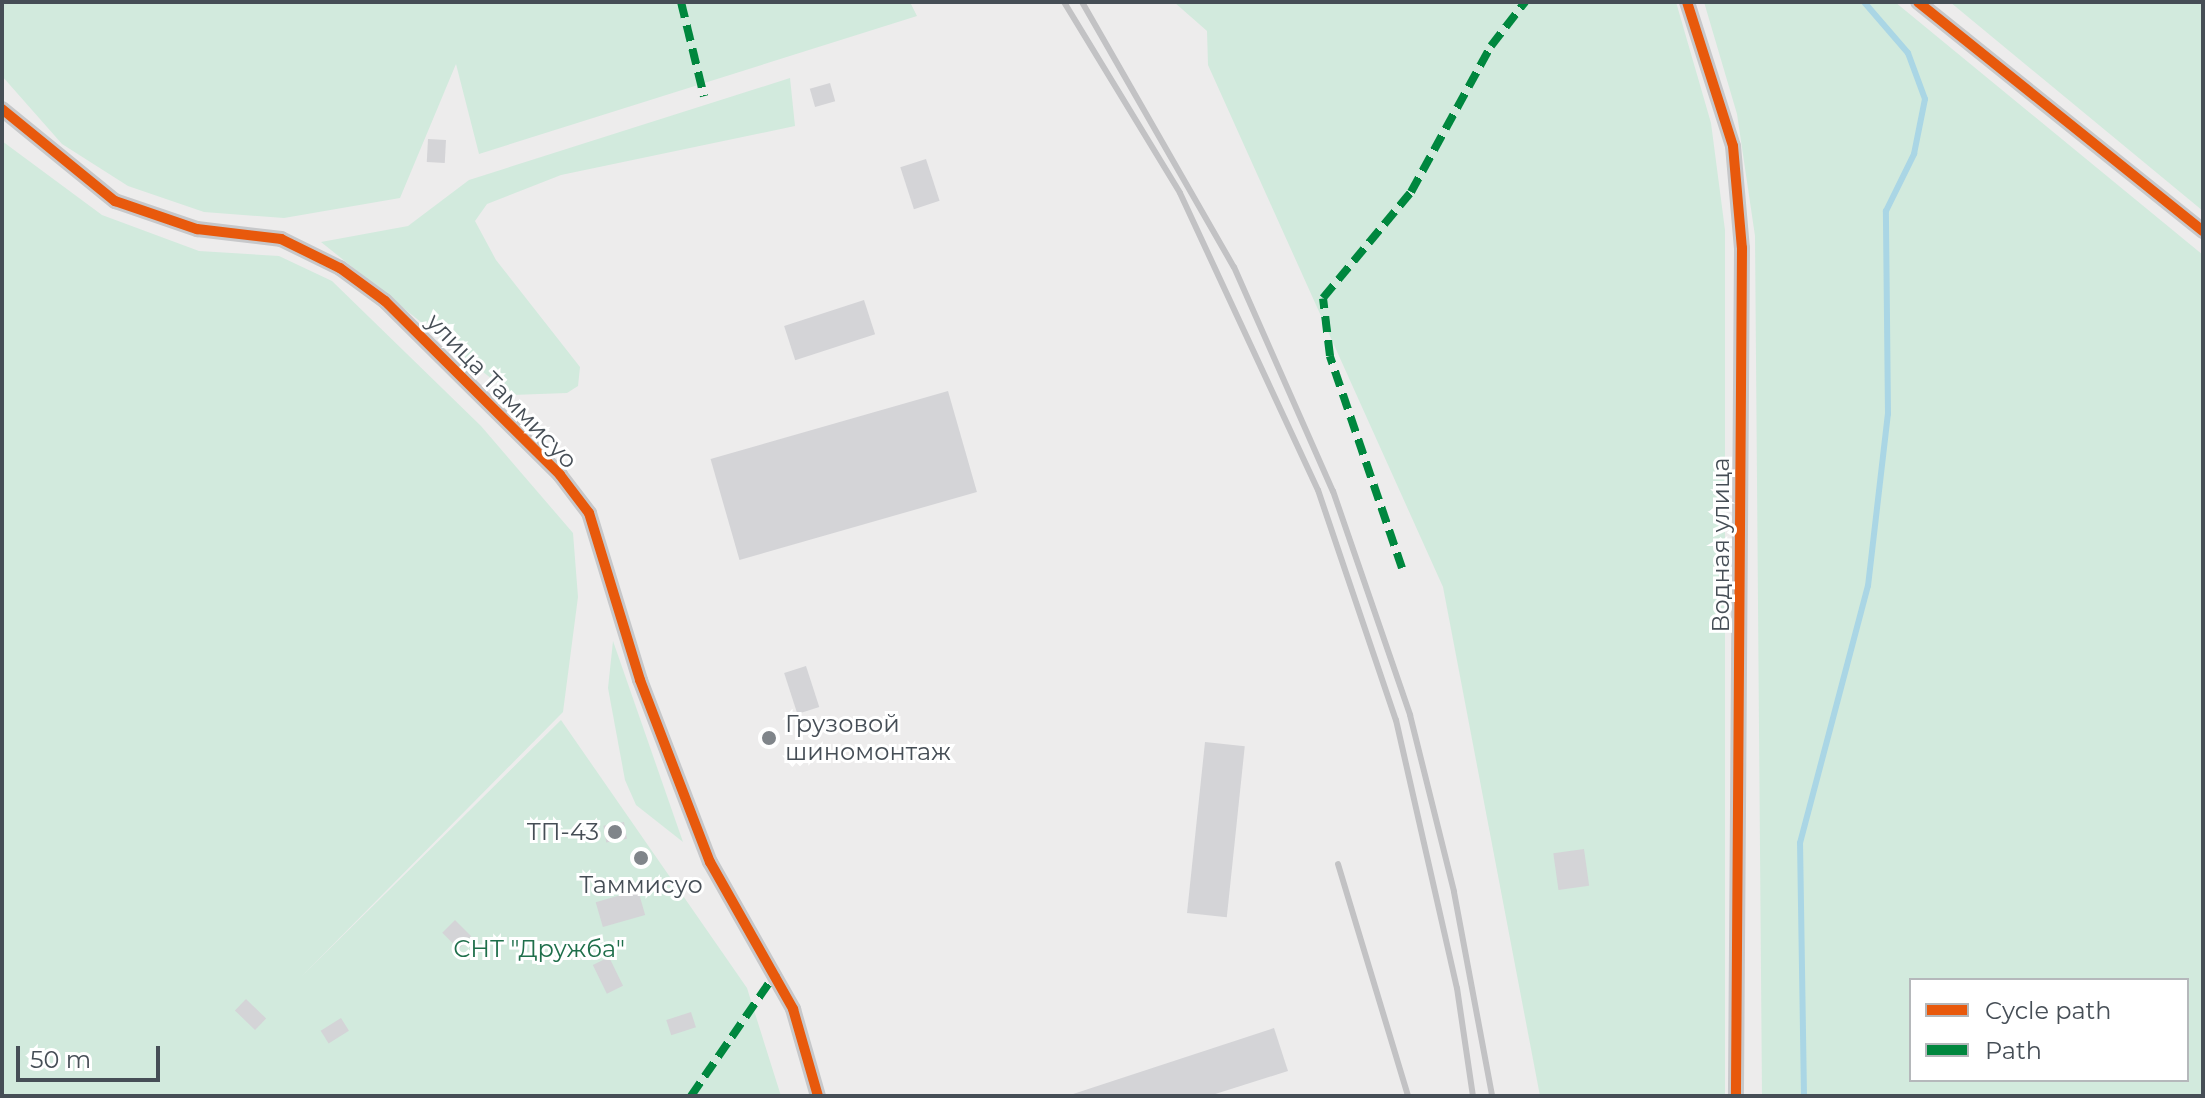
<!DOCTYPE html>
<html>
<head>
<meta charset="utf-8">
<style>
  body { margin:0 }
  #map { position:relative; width:2205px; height:1098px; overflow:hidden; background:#edecec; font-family:Montserrat,sans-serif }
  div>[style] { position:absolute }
  .green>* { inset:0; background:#d2eadd }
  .stream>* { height:6px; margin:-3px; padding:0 3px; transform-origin:3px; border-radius:3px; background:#aad6e5 }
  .building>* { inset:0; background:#d4d4d7; transform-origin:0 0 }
  .minor>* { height:16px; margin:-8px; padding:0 8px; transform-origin:8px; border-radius:8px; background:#c7c8ca }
  .rail>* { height:6px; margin:-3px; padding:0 3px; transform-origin:3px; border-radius:3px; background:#c2c2c4 }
  .quiet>* { height:8px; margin-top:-4px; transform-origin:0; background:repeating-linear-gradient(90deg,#00873e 0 16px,transparent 0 24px) }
  .cycleway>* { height:10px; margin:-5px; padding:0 5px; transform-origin:5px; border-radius:5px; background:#e8590c }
  .dots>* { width:22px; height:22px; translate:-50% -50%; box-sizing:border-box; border:4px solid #fff; border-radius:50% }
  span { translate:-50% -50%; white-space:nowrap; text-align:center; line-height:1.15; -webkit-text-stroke:6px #fff; paint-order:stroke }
  .street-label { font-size:24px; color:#464e56 }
  .poi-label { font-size:24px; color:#464e56 }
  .left { translate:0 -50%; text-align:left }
  .right { translate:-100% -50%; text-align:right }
  .park-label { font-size:24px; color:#1f6f4b }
  .frame { position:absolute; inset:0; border:4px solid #464e56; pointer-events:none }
  .legend { position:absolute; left:1909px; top:978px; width:280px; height:104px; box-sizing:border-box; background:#fff; border:2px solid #b5b8bb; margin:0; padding:10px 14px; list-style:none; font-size:24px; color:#464e56 }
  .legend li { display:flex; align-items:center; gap:16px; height:40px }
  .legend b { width:40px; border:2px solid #b5b8bb }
  .scale { position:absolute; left:16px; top:1046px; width:144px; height:36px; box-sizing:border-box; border:4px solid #464e56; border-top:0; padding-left:10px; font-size:24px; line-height:28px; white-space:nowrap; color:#464e56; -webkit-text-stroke:6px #fff; paint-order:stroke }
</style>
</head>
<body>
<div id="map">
  <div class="green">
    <div style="clip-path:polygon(2px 2px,910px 2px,917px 16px,479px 154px,456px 64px,400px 198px,284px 218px,204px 212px,128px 186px,62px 144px,2px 76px)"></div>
    <div style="clip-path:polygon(1174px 2px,1676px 2px,1711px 123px,1725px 230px,1725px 1096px,1540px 1096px,1443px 587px,1208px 65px,1207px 31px)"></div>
    <div style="clip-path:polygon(evenodd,1704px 2px,1895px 2px,2203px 255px,2203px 1096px,1762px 1096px,1755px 236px,1737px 114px,1704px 2px,1911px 980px,2187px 980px,2187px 1080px,1911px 1080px,1911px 980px)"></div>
    <div style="clip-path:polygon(1950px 2px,2203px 2px,2203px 211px)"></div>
    <div style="clip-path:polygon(790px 78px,795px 126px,561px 175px,487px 204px,475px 221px,496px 260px,580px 367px,578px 386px,567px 393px,512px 395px,321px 242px,408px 226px,469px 180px)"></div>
    <div style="clip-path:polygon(2px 141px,102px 215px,199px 251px,279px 256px,332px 281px,481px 426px,573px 533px,578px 597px,563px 712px,302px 976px,561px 720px,747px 988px,781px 1096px,2px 1096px)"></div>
    <div style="clip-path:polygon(613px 641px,683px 842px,636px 805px,625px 780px,608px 688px)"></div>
  </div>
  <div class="stream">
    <div style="left:1804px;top:1096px;width:253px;rotate:-90.9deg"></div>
    <div style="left:1800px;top:843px;width:266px;rotate:-75.2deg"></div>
    <div style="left:1868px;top:586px;width:173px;rotate:-83.4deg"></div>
    <div style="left:1888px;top:414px;width:203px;rotate:-90.6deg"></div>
    <div style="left:1886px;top:211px;width:64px;rotate:-63.8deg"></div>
    <div style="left:1914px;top:154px;width:56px;rotate:-78.7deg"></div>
    <div style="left:1925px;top:99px;width:49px;rotate:-110.3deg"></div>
    <div style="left:1908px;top:53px;width:67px;rotate:-130.8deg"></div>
  </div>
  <div class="building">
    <div style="left:830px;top:83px;width:19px;height:21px;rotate:74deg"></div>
    <div style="left:428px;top:139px;width:18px;height:23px;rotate:3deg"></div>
    <div style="left:926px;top:159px;width:44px;height:27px;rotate:72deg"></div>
    <div style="left:864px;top:300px;width:36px;height:84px;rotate:72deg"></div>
    <div style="left:948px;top:391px;width:105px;height:247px;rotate:74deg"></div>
    <div style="left:806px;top:666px;width:43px;height:23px;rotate:72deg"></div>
    <div style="left:1205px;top:742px;width:40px;height:172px;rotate:6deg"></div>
    <div style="left:624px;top:822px;width:17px;height:21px;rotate:80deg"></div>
    <div style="left:1584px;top:849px;width:37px;height:31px;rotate:82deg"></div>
    <div style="left:638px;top:890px;width:26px;height:44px;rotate:74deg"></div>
    <div style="left:455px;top:920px;width:23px;height:18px;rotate:45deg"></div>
    <div style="left:609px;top:957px;width:32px;height:18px;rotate:64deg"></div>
    <div style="left:246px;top:999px;width:28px;height:16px;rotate:44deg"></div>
    <div style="left:691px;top:1012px;width:16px;height:26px;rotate:72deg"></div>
    <div style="left:341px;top:1018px;width:15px;height:24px;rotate:58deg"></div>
    <div style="clip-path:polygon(1274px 1028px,1288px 1071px,1209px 1096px,1067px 1096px)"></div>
  </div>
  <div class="minor">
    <div style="left:1687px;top:2px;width:151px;rotate:72.3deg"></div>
    <div style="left:1733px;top:146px;width:102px;rotate:85deg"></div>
    <div style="left:1742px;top:248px;width:848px;rotate:90.41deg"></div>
    <div style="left:1918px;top:2px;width:366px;rotate:38.8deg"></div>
    <div style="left:2px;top:109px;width:146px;rotate:39.2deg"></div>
    <div style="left:115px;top:201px;width:87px;rotate:18.9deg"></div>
    <div style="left:197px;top:229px;width:85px;rotate:6.8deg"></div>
    <div style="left:281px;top:239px;width:66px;rotate:26.2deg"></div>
    <div style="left:340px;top:268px;width:56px;rotate:36.3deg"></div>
    <div style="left:385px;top:301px;width:247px;rotate:44.8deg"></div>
    <div style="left:560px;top:475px;width:48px;rotate:52.7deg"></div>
    <div style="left:589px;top:513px;width:175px;rotate:73deg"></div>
    <div style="left:640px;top:680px;width:195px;rotate:69deg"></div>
    <div style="left:710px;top:862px;width:169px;rotate:60.5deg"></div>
    <div style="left:793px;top:1009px;width:91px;rotate:74deg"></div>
  </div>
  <div class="rail">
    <div style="left:1064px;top:2px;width:223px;rotate:58.7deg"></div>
    <div style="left:1180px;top:193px;width:327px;rotate:65.1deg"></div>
    <div style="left:1318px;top:490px;width:243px;rotate:71.3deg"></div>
    <div style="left:1396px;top:720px;width:275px;rotate:77.2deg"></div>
    <div style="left:1457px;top:988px;width:109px;rotate:81.6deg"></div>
    <div style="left:1082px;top:2px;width:305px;rotate:60.2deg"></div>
    <div style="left:1234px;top:267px;width:245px;rotate:66.2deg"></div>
    <div style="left:1333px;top:491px;width:237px;rotate:71deg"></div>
    <div style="left:1410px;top:715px;width:182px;rotate:76deg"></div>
    <div style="left:1454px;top:892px;width:208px;rotate:79.4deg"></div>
    <div style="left:1338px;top:864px;width:242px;rotate:73.2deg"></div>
  </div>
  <div class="quiet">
    <div style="left:681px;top:2px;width:97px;rotate:76.3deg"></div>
    <div style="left:1402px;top:568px;width:224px;rotate:-108.8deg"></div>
    <div style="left:1330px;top:356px;width:58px;rotate:-96.9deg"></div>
    <div style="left:1323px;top:298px;width:138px;rotate:-50.3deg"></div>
    <div style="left:1411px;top:192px;width:166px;rotate:-61.3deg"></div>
    <div style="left:1491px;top:46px;width:56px;rotate:-52.3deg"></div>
    <div style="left:691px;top:1096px;width:150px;rotate:-55.4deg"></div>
  </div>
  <div class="cycleway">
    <div style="left:1687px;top:2px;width:151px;rotate:72.3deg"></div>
    <div style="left:1733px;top:146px;width:102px;rotate:85deg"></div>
    <div style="left:1742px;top:248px;width:848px;rotate:90.41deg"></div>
    <div style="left:1918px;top:2px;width:366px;rotate:38.8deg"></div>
    <div style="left:2px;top:109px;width:146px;rotate:39.2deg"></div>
    <div style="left:115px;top:201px;width:87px;rotate:18.9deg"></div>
    <div style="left:197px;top:229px;width:85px;rotate:6.8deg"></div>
    <div style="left:281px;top:239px;width:66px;rotate:26.2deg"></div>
    <div style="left:340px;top:268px;width:56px;rotate:36.3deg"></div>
    <div style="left:385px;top:301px;width:247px;rotate:44.8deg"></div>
    <div style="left:560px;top:475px;width:48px;rotate:52.7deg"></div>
    <div style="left:589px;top:513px;width:175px;rotate:73deg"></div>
    <div style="left:640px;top:680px;width:195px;rotate:69deg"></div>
    <div style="left:710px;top:862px;width:169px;rotate:60.5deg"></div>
    <div style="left:793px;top:1009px;width:91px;rotate:74deg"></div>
  </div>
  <div class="dots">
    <div style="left:769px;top:738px;background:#80858a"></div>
    <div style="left:615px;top:832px;background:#80858a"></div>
    <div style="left:641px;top:858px;background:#80858a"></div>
  </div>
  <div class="street-label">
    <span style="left:502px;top:391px;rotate:46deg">улица Таммисуо</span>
    <span style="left:1721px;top:545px;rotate:-90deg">Водная улица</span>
  </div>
  <div class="poi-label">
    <span class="left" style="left:785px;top:738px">Грузовой<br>шиномонтаж</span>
    <span class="right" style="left:599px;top:832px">ТП-43</span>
    <span style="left:641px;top:885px">Таммисуо</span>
  </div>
  <div class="park-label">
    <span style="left:539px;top:949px">СНТ "Дружба"</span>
  </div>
  <div class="frame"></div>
  <ul class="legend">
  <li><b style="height:10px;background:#e8590c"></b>Cycle path</li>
  <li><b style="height:10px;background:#00873e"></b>Path</li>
  </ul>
  <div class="scale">50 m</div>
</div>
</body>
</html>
